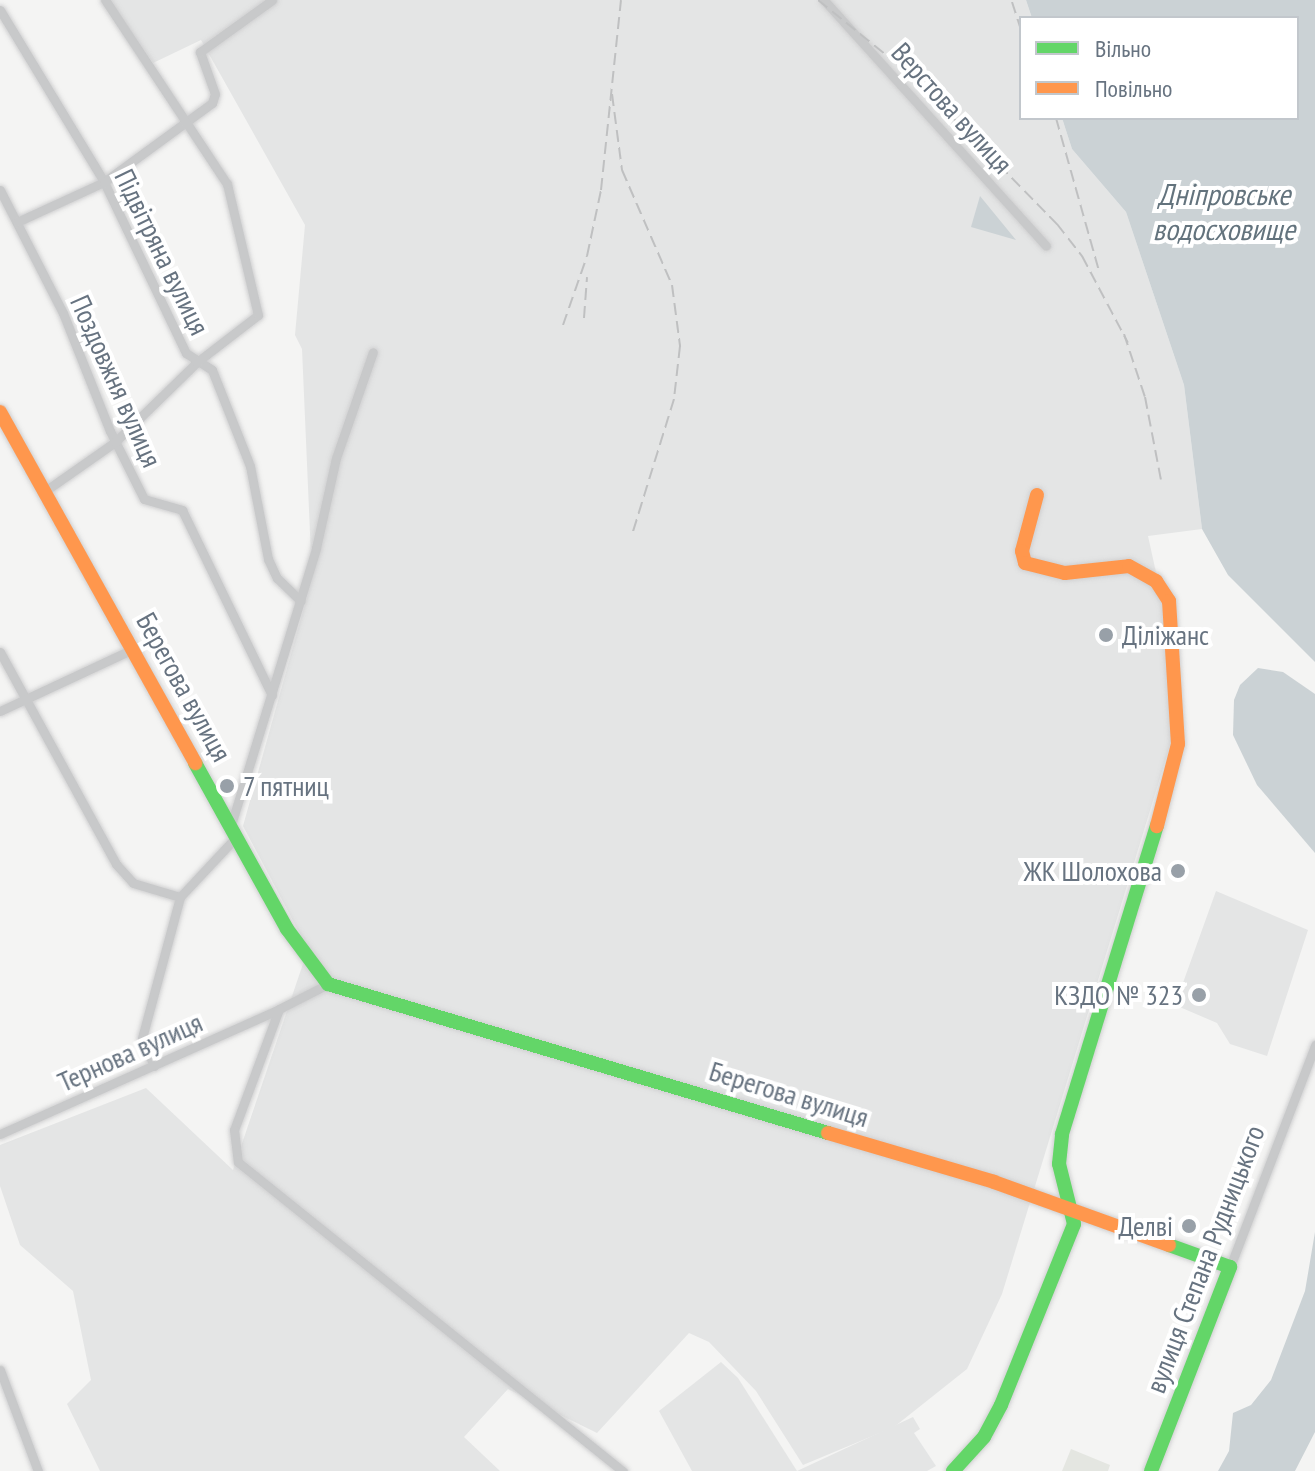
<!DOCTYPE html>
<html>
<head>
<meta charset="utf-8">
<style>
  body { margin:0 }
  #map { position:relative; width:1315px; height:1471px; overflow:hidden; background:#f4f4f3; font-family:"PT Sans Narrow",sans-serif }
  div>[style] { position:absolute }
  .built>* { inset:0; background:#e4e5e5 }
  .green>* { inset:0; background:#e4e6e1 }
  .water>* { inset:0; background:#cbd2d5 }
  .roads { filter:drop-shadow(0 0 2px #d0d0d1) drop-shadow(0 0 2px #d0d0d1) }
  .street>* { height:9px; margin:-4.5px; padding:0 4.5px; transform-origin:4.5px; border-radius:4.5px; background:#c8c9ca }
  .fast>* { height:14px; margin:-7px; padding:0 7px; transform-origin:7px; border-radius:7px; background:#63d668 }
  .slow>* { height:14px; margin:-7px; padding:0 7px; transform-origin:7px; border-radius:7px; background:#ff974d }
  .rail>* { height:2px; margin-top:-1px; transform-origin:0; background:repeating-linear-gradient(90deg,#bfc0c1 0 12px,transparent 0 18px) }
  .dots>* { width:22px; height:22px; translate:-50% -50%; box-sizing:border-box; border:4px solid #fff; border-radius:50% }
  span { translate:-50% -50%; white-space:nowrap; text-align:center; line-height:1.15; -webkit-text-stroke:8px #fff; paint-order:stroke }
  .street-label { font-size:28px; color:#677380 }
  .poi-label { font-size:28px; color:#677380 }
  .left { translate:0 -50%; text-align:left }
  .right { translate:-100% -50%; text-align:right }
  .water-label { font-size:30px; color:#63737d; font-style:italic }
  .legend { position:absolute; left:1019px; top:16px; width:280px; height:104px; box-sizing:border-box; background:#fff; border:2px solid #c2c7cc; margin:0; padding:10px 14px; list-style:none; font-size:24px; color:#677380 }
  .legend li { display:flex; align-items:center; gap:16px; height:40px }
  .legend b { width:40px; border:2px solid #c2c7cc }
</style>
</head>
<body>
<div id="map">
  <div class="built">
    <div style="clip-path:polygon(109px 0,1026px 0,1032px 18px,1021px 18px,1021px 118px,1062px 118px,1072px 149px,1126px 212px,1184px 385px,1202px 529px,1148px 536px,1170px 636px,1171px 742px,1002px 1294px,967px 1369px,894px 1427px,803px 1465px,756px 1391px,709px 1342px,689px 1333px,597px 1433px,508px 1389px,464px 1437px,500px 1471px,100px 1471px,67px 1404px,91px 1380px,73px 1291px,20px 1245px,0 1186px,0 1145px,146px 1088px,233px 1170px,308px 949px,243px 826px,312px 579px,302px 349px,295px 335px,305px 225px,201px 40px,153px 63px)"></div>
    <div style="clip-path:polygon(1216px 891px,1308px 930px,1267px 1056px,1230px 1044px,1217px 1023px,1175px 1005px)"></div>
    <div style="clip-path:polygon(721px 1362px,738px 1378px,797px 1471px,692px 1471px,659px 1411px)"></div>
    <div style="clip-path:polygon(913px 1417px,920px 1429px,914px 1433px,936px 1466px,927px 1471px,797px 1471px)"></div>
  </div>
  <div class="green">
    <div style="clip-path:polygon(1071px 1449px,1110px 1465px,1108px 1471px,1062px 1471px)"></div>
  </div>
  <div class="water">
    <div style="clip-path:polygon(1026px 0,1315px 0,1315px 662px,1228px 575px,1202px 529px,1184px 385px,1126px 212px,1072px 149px,1062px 118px,1297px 118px,1297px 18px,1032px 18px)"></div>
    <div style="clip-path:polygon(980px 196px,1016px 240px,971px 227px)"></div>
    <div style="clip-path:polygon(1258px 668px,1283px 672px,1315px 694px,1315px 853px,1257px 785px,1233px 735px,1234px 700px,1240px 685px)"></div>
    <div style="clip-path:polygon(1315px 1232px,1315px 1432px,1295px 1471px,1218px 1471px,1229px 1451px,1233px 1413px,1251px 1405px,1271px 1380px,1305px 1291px)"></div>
  </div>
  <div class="roads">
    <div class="street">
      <div style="left:824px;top:0;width:331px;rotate:47.9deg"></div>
      <div style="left:0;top:10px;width:201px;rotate:58.8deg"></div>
      <div style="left:104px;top:182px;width:190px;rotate:64.4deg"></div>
      <div style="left:186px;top:353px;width:31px;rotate:33deg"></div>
      <div style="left:212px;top:370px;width:103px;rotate:68.4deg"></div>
      <div style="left:250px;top:466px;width:95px;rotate:79deg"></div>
      <div style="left:268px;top:559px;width:21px;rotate:65deg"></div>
      <div style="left:277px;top:578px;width:33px;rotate:44deg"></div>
      <div style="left:0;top:190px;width:138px;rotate:62.9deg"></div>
      <div style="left:63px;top:313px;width:127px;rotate:68.3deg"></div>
      <div style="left:110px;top:431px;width:76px;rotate:63.4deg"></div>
      <div style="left:144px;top:499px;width:40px;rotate:16deg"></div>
      <div style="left:182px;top:510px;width:206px;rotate:64.1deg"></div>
      <div style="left:17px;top:222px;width:96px;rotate:-24.7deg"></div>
      <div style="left:104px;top:182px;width:134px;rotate:-36.2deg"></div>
      <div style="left:212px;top:103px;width:9px;rotate:-72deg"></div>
      <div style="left:215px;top:94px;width:45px;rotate:-109.7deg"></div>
      <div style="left:200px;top:52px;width:89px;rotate:-35.8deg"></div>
      <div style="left:45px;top:491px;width:85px;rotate:-35deg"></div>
      <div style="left:115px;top:442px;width:115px;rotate:-44.3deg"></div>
      <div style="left:197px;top:362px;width:77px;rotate:-37.6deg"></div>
      <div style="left:258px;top:315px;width:135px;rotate:-103.3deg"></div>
      <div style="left:227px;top:184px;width:221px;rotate:-123.5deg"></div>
      <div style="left:0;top:652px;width:242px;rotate:61.3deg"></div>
      <div style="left:116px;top:864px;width:25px;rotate:48deg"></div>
      <div style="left:133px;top:883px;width:49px;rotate:16.6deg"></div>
      <div style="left:0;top:711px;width:147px;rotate:-25deg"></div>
      <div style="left:231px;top:825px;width:290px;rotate:-72.9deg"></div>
      <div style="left:316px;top:548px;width:92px;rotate:-77.5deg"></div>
      <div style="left:336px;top:458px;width:112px;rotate:-70.8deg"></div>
      <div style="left:328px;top:984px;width:55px;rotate:153deg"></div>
      <div style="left:279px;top:1009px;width:129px;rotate:110.4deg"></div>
      <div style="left:234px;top:1130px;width:32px;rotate:83deg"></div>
      <div style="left:238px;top:1162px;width:494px;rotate:38.8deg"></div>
      <div style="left:154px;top:1066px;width:30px;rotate:-113deg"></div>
      <div style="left:142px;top:1038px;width:146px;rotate:-74.9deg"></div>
      <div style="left:180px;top:897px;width:83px;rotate:-46.9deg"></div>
      <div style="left:0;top:1134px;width:306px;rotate:-24.1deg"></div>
      <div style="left:1230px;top:1267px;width:238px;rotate:-69deg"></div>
      <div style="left:0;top:1370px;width:108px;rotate:69.4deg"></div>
    </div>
    <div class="fast">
      <div style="left:195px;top:763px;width:190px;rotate:61deg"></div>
      <div style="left:287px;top:929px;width:69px;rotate:53.3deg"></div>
      <div style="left:328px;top:984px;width:522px;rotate:16.59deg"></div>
      <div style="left:953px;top:1471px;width:46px;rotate:-47.6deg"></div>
      <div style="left:984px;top:1437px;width:36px;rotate:-62deg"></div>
      <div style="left:1001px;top:1405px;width:195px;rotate:-68deg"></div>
      <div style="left:1074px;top:1224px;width:62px;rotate:-104deg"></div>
      <div style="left:1059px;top:1164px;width:30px;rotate:-84deg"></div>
      <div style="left:1062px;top:1134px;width:322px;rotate:-72.9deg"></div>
      <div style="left:1151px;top:1471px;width:219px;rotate:-68.8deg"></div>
      <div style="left:1230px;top:1267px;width:65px;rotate:-160.2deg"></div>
    </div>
    <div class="slow">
      <div style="left:0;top:412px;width:402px;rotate:60.9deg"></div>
      <div style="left:1037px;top:495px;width:58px;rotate:105deg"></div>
      <div style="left:1022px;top:551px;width:12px;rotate:76deg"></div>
      <div style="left:1025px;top:563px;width:41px;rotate:14deg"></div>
      <div style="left:1065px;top:573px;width:64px;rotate:-6.2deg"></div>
      <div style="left:1129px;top:566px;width:31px;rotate:29deg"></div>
      <div style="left:1156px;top:581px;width:24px;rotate:57deg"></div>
      <div style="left:1169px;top:601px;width:143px;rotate:86.4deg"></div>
      <div style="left:1178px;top:744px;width:85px;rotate:104.4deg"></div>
      <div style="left:828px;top:1133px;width:173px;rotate:16.4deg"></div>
      <div style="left:994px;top:1182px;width:186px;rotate:19.8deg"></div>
    </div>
  </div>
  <div class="rail">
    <div style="left:818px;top:0;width:119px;rotate:38.9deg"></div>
    <div style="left:911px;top:75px;width:209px;rotate:45.6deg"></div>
    <div style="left:1057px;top:224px;width:41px;rotate:52deg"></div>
    <div style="left:1082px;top:256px;width:98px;rotate:62.1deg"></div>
    <div style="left:1012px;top:2px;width:28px;rotate:72deg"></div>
    <div style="left:612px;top:94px;width:77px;rotate:82.5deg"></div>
    <div style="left:622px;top:170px;width:125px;rotate:66.5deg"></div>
    <div style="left:672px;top:285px;width:62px;rotate:82.5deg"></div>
    <div style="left:680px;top:346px;width:53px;rotate:96.5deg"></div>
    <div style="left:674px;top:399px;width:142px;rotate:107.2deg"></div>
    <div style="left:1056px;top:118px;width:159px;rotate:74.3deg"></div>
    <div style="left:584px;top:318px;width:41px;rotate:-85.8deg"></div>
    <div style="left:563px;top:325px;width:73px;rotate:-70.8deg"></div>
    <div style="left:587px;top:256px;width:67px;rotate:-78deg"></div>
    <div style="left:601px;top:190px;width:191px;rotate:-84deg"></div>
    <div style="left:1124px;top:334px;width:66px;rotate:71.6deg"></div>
    <div style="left:1145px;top:397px;width:90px;rotate:79.1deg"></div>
  </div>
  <div class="dots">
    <div style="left:1106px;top:635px;background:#98a0a8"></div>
    <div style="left:227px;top:786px;background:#98a0a8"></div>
    <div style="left:1178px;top:871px;background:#98a0a8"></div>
    <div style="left:1199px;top:995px;background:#98a0a8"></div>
    <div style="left:1189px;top:1226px;background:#98a0a8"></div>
  </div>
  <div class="street-label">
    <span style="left:952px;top:108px;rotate:48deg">Верстова вулиця</span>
    <span style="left:162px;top:252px;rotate:64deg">Підвітряна вулиця</span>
    <span style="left:116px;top:381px;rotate:66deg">Поздовжня вулиця</span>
    <span style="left:184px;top:687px;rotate:61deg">Берегова вулиця</span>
    <span style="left:130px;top:1052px;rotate:-24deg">Тернова вулиця</span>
    <span style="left:789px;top:1094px;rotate:17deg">Берегова вулиця</span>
    <span style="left:1205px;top:1259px;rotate:-69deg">вулиця Степана Рудницького</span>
  </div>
  <div class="poi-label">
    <span class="left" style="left:1122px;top:635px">Діліжанс</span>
    <span class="left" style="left:243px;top:786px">7 пятниц</span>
    <span class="right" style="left:1162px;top:871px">ЖК Шолохова</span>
    <span class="right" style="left:1183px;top:995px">КЗДО № 323</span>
    <span class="right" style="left:1173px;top:1226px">Делві</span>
  </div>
  <div class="water-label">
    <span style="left:1224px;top:211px">Дніпровське<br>водосховище</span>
  </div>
  <ul class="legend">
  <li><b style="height:10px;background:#63d668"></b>Вільно</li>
  <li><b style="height:10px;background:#ff974d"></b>Повільно</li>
  </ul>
</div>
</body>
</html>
